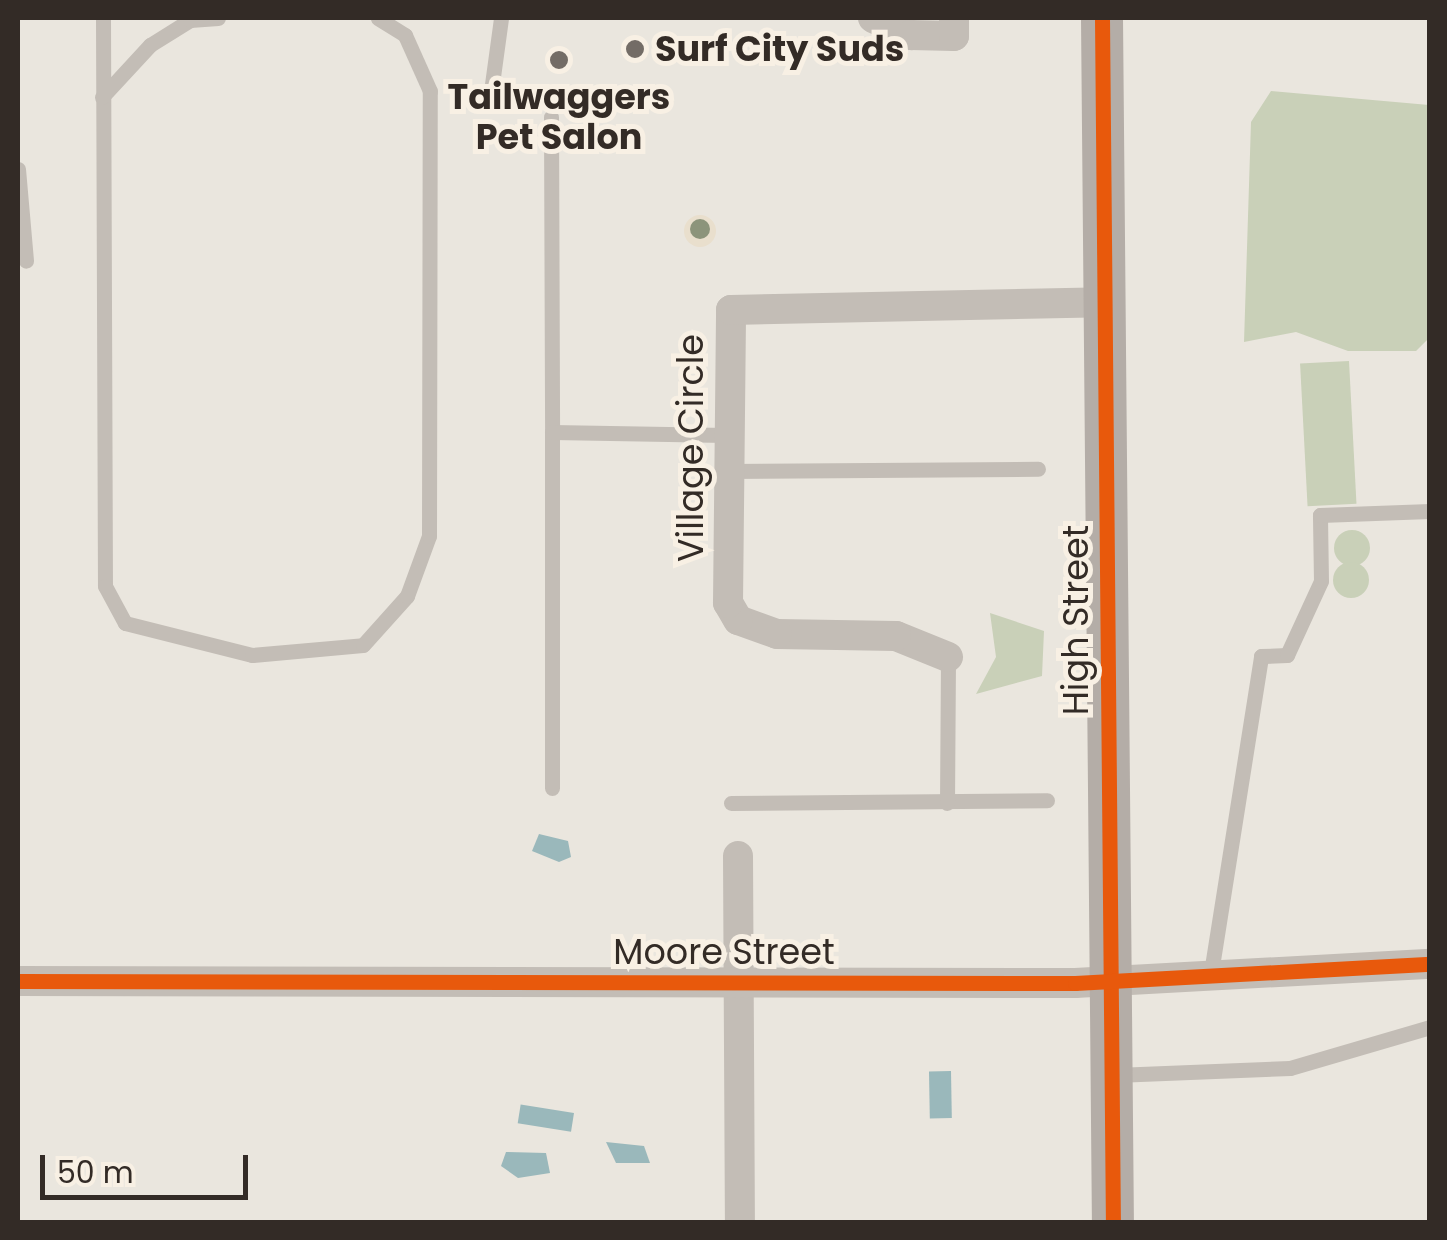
<!DOCTYPE html>
<html>
<head>
<meta charset="utf-8">
<style>
  body { margin:0 }
  #map { position:relative; width:1447px; height:1240px; overflow:hidden; background:#eae6de; font-family:Poppins,sans-serif }
  div>[style] { position:absolute }
  .green>* { inset:0; background:#c9d0b8; transform-origin:0 0 }
  .round { border-radius:50% }
  .plaza>* { inset:0; background:#e9dfcd }
  .water>* { inset:0; background:#9ab8bb; transform-origin:0 0 }
  .lane>* { height:15px; margin:-7.5px; padding:0 7.5px; transform-origin:7.5px; border-radius:7.5px; background:#c3bdb6 }
  .street>* { height:30px; margin:-15px; padding:0 15px; transform-origin:15px; border-radius:15px; background:#c3bdb6 }
  .secondary>* { height:42px; margin:-21px; padding:0 21px; transform-origin:21px; border-radius:21px; background:#b4ada7 }
  .cycleway>* { height:15px; margin:-7.5px; padding:0 7.5px; transform-origin:7.5px; border-radius:7.5px; background:#e8590c }
  .trees>* { width:20px; height:20px; margin:-10px; border-radius:50%; background:#8c947b }
  .dots>* { width:28px; height:28px; translate:-50% -50%; box-sizing:border-box; border:5px solid #f8f0e4; border-radius:50% }
  span { translate:-50% -50%; white-space:nowrap; text-align:center; line-height:1.15; -webkit-text-stroke:10px #f8f0e4; paint-order:stroke }
  .poi-label { font-size:35px; color:#332b26; font-weight:700 }
  .left { translate:0 -50%; text-align:left }
  .street-label { font-size:35px; color:#332b26 }
  .frame { position:absolute; inset:0; border:20px solid #332b26; pointer-events:none }
  .scale { position:absolute; left:40px; top:1155px; width:208px; height:45px; box-sizing:border-box; border:5px solid #332b26; border-top:0; padding-left:12px; font-size:30px; line-height:35px; white-space:nowrap; color:#332b26; -webkit-text-stroke:8px #f8f0e4; paint-order:stroke }
</style>
</head>
<body>
<div id="map">
  <div class="green">
    <div style="clip-path:polygon(1271px 91px,1429px 105px,1429px 338px,1416px 351px,1348px 351px,1296px 332px,1244px 342px,1251px 122px)"></div>
    <div style="left:1349px;top:361px;width:143px;height:49px;rotate:87deg"></div>
    <div class="round" style="left:1334px;top:530px;width:36px;height:36px"></div>
    <div class="round" style="left:1333px;top:562px;width:36px;height:36px"></div>
    <div style="clip-path:polygon(990px 613px,1044px 631px,1042px 676px,976px 694px,996px 657px)"></div>
  </div>
  <div class="plaza">
    <div class="round" style="left:684px;top:215px;width:32px;height:32px"></div>
  </div>
  <div class="water">
    <div style="clip-path:polygon(539px 834px,568px 841px,571px 857px,559px 862px,532px 851px)"></div>
    <div style="left:951px;top:1071px;width:47px;height:22px;rotate:89deg"></div>
    <div style="left:574px;top:1113px;width:19px;height:54px;rotate:99deg"></div>
    <div style="clip-path:polygon(606px 1142px,644px 1146px,650px 1163px,616px 1163px)"></div>
    <div style="clip-path:polygon(506px 1152px,546px 1153px,550px 1173px,518px 1178px,501px 1166px)"></div>
  </div>
  <div class="lane">
    <div style="left:103px;top:18px;width:568px;rotate:89.8deg"></div>
    <div style="left:105px;top:586px;width:42px;rotate:61.6deg"></div>
    <div style="left:125px;top:623px;width:131px;rotate:14.1deg"></div>
    <div style="left:252px;top:655px;width:111px;rotate:-5.1deg"></div>
    <div style="left:363px;top:645px;width:66px;rotate:-48.1deg"></div>
    <div style="left:407px;top:596px;width:64px;rotate:-69.9deg"></div>
    <div style="left:429px;top:536px;width:445px;rotate:-89.9deg"></div>
    <div style="left:430px;top:91px;width:61px;rotate:-114.1deg"></div>
    <div style="left:405px;top:35px;width:32px;rotate:-148deg"></div>
    <div style="left:492px;top:84px;width:67px;rotate:-82.2deg"></div>
    <div style="left:102px;top:97px;width:71px;rotate:-47.3deg"></div>
    <div style="left:150px;top:45px;width:47px;rotate:-32deg"></div>
    <div style="left:190px;top:20px;width:28px;rotate:-4deg"></div>
    <div style="left:551px;top:117px;width:315px;rotate:89.8deg"></div>
    <div style="left:18px;top:169px;width:92px;rotate:85deg"></div>
    <div style="left:727px;top:471px;width:311px;rotate:-0.4deg"></div>
    <div style="left:552px;top:788px;width:356px;rotate:-90deg"></div>
    <div style="left:552px;top:432px;width:174px;rotate:1deg"></div>
    <div style="left:731px;top:803px;width:316px;rotate:-0.5deg"></div>
    <div style="left:947px;top:803px;width:146px;rotate:-89.6deg"></div>
    <div style="left:1210px;top:979px;width:327px;rotate:-81deg"></div>
    <div style="left:1261px;top:656px;width:26px;rotate:-2deg"></div>
    <div style="left:1287px;top:655px;width:81px;rotate:-65.3deg"></div>
    <div style="left:1321px;top:581px;width:66px;rotate:-90.9deg"></div>
    <div style="left:1320px;top:515px;width:110px;rotate:-2.1deg"></div>
    <div style="left:1115px;top:1075px;width:175px;rotate:-2.3deg"></div>
    <div style="left:1290px;top:1068px;width:146px;rotate:-16.3deg"></div>
  </div>
  <div class="street">
    <div style="left:873px;top:18px;width:42px;rotate:24.1deg"></div>
    <div style="left:911px;top:35px;width:43px;rotate:1.3deg"></div>
    <div style="left:954px;top:36px;width:18px;rotate:-90deg"></div>
    <div style="left:948px;top:657px;width:56px;rotate:-158deg"></div>
    <div style="left:896px;top:636px;width:119px;rotate:-179deg"></div>
    <div style="left:777px;top:634px;width:41px;rotate:-160.3deg"></div>
    <div style="left:738px;top:620px;width:20px;rotate:-120deg"></div>
    <div style="left:728px;top:603px;width:293px;rotate:-89.4deg"></div>
    <div style="left:731px;top:310px;width:373px;rotate:-1.2deg"></div>
    <div style="left:738px;top:856px;width:366px;rotate:89.7deg"></div>
    <div style="left:18px;top:981px;width:1057px;rotate:0.11deg"></div>
    <div style="left:1075px;top:983px;width:356px;rotate:-3.1deg"></div>
  </div>
  <div class="secondary">
    <div style="left:1102px;top:18px;width:1204px;rotate:89.48deg"></div>
  </div>
  <div class="cycleway">
    <div style="left:1102px;top:18px;width:1204px;rotate:89.48deg"></div>
    <div style="left:18px;top:981px;width:1057px;rotate:0.11deg"></div>
    <div style="left:1075px;top:983px;width:356px;rotate:-3.1deg"></div>
  </div>
  <div class="trees">
    <div style="left:700px;top:229px"></div>
  </div>
  <div class="dots">
    <div style="left:635px;top:49px;background:#736c66"></div>
    <div style="left:559px;top:60px;background:#736c66"></div>
  </div>
  <div class="poi-label">
    <span class="left" style="left:655px;top:49px">Surf City Suds</span>
    <span style="left:559px;top:117px">Tailwaggers<br>Pet Salon</span>
  </div>
  <div class="street-label">
    <span style="left:691px;top:448px;rotate:-90deg">Village Circle</span>
    <span style="left:1076px;top:620px;rotate:-90deg">High Street</span>
    <span style="left:724px;top:952px">Moore Street</span>
  </div>
  <div class="frame"></div>
  <div class="scale">50 m</div>
</div>
</body>
</html>
